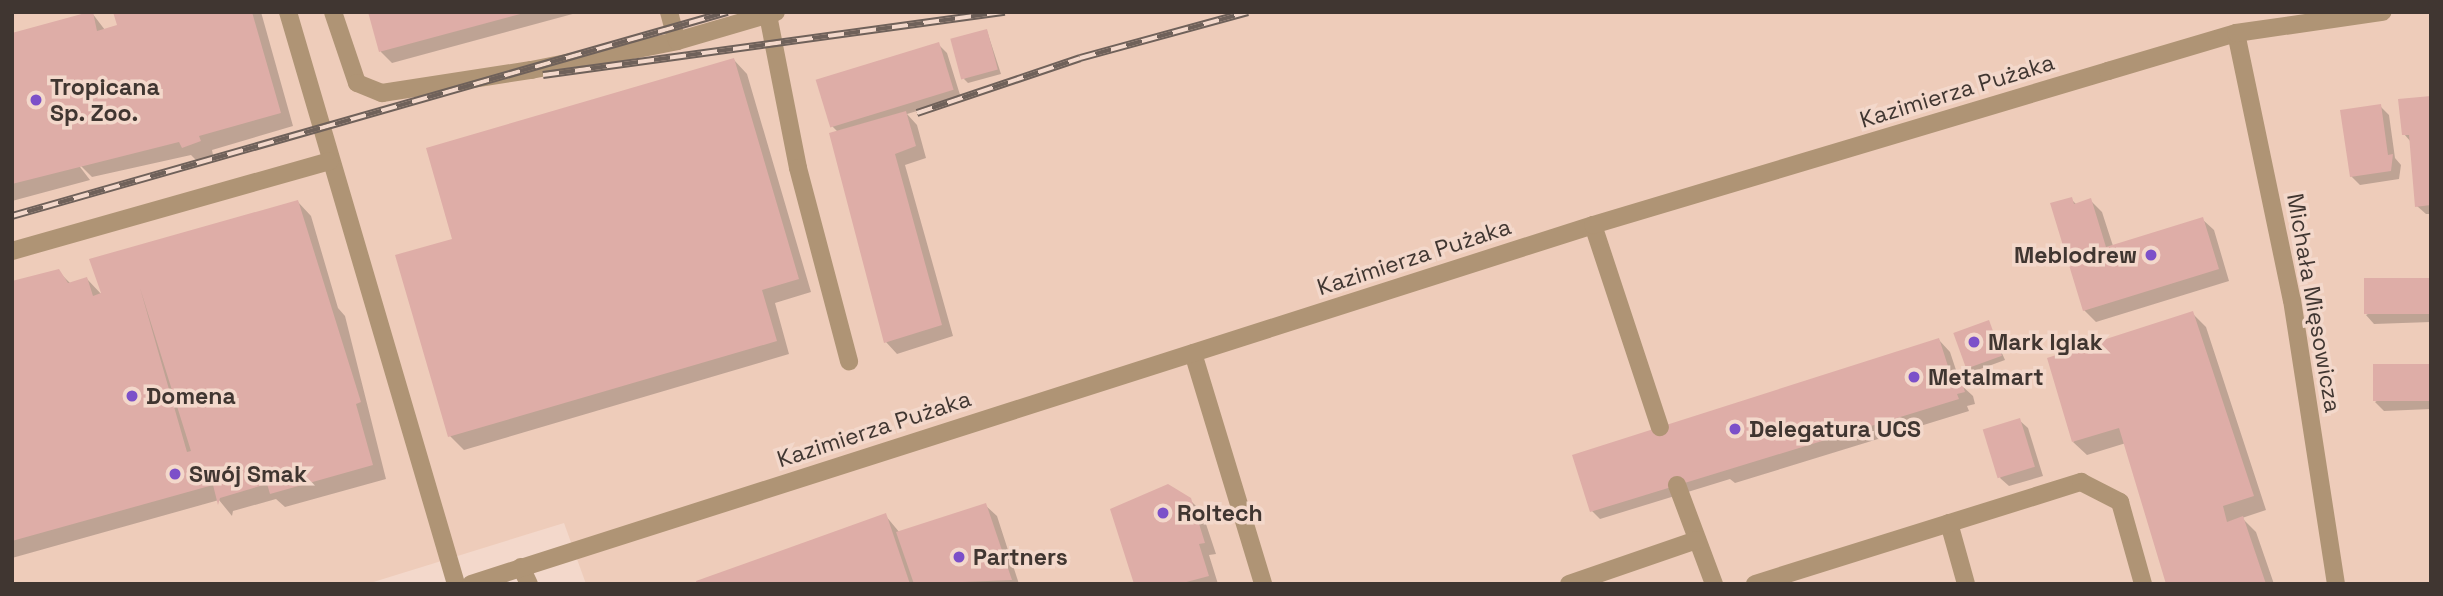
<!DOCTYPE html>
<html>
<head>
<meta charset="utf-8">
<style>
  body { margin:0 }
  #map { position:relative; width:2443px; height:596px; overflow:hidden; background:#f3d8cb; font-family:"Space Grotesk",sans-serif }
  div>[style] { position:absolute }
  .built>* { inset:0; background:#eeccba }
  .shadow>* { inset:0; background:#0003 }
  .building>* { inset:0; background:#deada7; transform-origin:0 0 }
  .service>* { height:18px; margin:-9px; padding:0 9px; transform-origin:9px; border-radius:9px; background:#af9475 }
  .minor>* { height:18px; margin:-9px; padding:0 9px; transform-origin:9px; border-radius:9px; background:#af9475 }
  .tertiary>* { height:18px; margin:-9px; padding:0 9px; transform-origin:9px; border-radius:9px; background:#af9475 }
  .rail>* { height:8px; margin-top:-4px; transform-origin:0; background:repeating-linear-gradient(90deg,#f3d8cb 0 16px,#6f615a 0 32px); box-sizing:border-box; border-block:2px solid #6f615a }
  .dots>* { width:19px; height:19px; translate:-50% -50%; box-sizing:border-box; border:4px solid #f3d8cb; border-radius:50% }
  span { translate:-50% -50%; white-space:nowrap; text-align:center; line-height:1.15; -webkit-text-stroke:7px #f3d8cb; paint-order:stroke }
  .poi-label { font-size:23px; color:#403631; font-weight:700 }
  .left { translate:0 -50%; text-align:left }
  .right { translate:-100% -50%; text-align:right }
  .street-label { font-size:23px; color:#403631 }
  .frame { position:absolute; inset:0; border:14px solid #403631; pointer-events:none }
</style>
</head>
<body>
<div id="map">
  <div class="built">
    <div style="clip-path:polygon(12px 12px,2431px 12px,2431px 584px,586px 584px,564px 523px,367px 584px,12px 584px)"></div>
  </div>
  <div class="shadow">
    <div style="clip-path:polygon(116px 12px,261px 12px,293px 126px,212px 150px,213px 155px,197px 161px,191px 155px,92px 177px,74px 159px,90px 180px,12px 201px,12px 35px,92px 13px,105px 30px,122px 32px)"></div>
    <div style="clip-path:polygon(370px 12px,580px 12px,392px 63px,381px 52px)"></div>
    <div style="clip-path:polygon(987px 31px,1001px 74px,968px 83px,964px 79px)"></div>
    <div style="clip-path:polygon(938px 44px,947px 53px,961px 98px,907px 114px,917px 125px,926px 158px,905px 165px,953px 336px,897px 354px,886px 342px,838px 132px,832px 126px)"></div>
    <div style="clip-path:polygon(734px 60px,747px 74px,811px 292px,775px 303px,789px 354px,464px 450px,450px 436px)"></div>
    <div style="clip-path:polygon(2431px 97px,2431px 214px,2426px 214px,2417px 206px,2411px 142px,2404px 134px)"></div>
    <div style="clip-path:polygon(2380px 106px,2389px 115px,2395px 158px,2401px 165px,2399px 179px,2360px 185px,2351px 176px)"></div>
    <div style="clip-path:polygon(2071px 199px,2077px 205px,2090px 200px,2102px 212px,2113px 246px,2202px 219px,2214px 230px,2229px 281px,2096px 322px,2084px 310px)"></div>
    <div style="clip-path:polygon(298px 202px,311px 216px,338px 308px,345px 316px,386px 479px,285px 507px,276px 499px,233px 511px,232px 516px,219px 500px,12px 558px,12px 283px,58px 271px,71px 284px,87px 279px,103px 296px)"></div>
    <div style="clip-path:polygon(2431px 279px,2431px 322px,2374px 324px,2366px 315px)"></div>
    <div style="clip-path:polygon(2192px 313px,2206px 327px,2266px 510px,2242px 518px,2256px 532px,2274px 584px,2167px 584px,2126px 443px,2087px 455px,2073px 442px)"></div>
    <div style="clip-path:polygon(1988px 322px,2005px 360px,1972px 372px,1968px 368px)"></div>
    <div style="clip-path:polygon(1939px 340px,1950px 352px,1961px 385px,1973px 396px,1975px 404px,1967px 406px,1969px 411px,1735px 483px,1730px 479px,1600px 519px,1592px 511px)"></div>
    <div style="clip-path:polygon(2431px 366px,2431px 409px,2384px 411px,2375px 402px)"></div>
    <div style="clip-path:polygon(2019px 420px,2028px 428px,2043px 476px,2009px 486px,2000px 478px)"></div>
    <div style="clip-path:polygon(1190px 500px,1202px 512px,1216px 554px,1209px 555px,1218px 584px,1136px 584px)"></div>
    <div style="clip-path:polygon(985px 505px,997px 516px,1019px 584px,699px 584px,885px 515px,900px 533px)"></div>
  </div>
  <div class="building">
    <div style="clip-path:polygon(89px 12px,93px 12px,97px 31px,117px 25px,113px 12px,252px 12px,281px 113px,199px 136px,201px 141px,182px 148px,179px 142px,12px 184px,12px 33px)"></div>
    <div style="clip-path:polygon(368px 12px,524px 12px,524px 13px,379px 52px)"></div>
    <div style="left:987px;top:29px;width:42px;height:38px;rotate:75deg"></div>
    <div style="left:939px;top:42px;width:50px;height:129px;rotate:73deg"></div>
    <div style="clip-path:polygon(734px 58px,799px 279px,762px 290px,777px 341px,448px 437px,395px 255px,452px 239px,426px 148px)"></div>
    <div style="clip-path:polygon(2431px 96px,2431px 205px,2415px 207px,2409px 135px,2402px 135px,2398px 99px)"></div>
    <div style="clip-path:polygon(2381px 104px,2388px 155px,2393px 154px,2391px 171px,2350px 177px,2340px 110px)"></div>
    <div style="clip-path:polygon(906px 111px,916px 146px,895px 154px,942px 325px,884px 343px,829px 133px)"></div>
    <div style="clip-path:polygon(2072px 197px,2074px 204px,2091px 198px,2106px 247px,2203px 217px,2219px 269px,2083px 311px,2050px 203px)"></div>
    <div style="clip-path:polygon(evenodd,298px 200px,361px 402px,356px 404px,373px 465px,270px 494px,267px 484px,220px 498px,218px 505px,213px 485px,12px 541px,12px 281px,59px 269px,68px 283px,87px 277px,93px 296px,101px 293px,89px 259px,298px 200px,140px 288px,191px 451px,187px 452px,140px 288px)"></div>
    <div style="left:2431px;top:278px;width:36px;height:67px;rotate:90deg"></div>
    <div style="clip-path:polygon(2193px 311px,2254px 496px,2223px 506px,2227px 522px,2243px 516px,2266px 584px,2166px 584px,2119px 428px,2072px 442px,2047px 358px)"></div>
    <div style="left:1989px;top:320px;width:38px;height:38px;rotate:70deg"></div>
    <div style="clip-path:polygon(1939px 338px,1954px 385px,1962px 383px,1965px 392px,1957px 394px,1959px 399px,1590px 512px,1572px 455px)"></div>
    <div style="left:2431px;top:364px;width:37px;height:58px;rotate:90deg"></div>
    <div style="left:2020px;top:418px;width:51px;height:39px;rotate:73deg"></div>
    <div style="clip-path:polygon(1168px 484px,1191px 498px,1205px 543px,1199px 544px,1209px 576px,1179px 584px,1134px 584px,1110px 509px)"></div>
    <div style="clip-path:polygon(986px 503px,1012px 580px,914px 584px,896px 532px)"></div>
    <div style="clip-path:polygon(886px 513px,910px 584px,697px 584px,696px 581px)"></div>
  </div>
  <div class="service">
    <div style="left:288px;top:12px;width:596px;rotate:73.63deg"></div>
    <div style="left:333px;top:12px;width:75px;rotate:71.3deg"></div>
    <div style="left:357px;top:83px;width:27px;rotate:22deg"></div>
    <div style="left:382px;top:93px;width:151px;rotate:-8.8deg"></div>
    <div style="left:531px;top:70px;width:149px;rotate:-11.2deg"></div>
    <div style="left:669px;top:12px;width:30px;rotate:75deg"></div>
    <div style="left:677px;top:41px;width:103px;rotate:-16.3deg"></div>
    <div style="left:768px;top:15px;width:156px;rotate:78.9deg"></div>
    <div style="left:798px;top:168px;width:200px;rotate:75.2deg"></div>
    <div style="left:1593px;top:225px;width:213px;rotate:71.7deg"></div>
    <div style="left:12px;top:251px;width:330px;rotate:-15.8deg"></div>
    <div style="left:1193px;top:353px;width:241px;rotate:73.1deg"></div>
    <div style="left:1677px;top:485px;width:106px;rotate:69.5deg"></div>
    <div style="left:1949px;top:523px;width:63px;rotate:74.4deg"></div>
    <div style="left:1569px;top:584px;width:135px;rotate:-19deg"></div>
    <div style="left:1755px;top:584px;width:342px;rotate:-17.4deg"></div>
    <div style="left:2081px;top:482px;width:44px;rotate:27.1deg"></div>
    <div style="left:2120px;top:502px;width:85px;rotate:74.3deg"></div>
  </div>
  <div class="minor">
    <div style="left:2236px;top:33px;width:273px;rotate:78.2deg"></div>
    <div style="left:2292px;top:300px;width:287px;rotate:81.2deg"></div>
    <div style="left:521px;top:567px;width:19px;rotate:65deg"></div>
  </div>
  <div class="tertiary">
    <div style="left:471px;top:584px;width:1178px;rotate:-17.74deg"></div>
    <div style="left:1593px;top:225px;width:538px;rotate:-16.65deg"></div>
    <div style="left:2108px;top:71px;width:134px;rotate:-16.5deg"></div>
    <div style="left:2236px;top:33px;width:148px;rotate:-8.2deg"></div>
  </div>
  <div class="rail">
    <div style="left:543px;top:75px;width:466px;rotate:-7.8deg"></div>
    <div style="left:917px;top:113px;width:172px;rotate:-18.6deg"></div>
    <div style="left:1080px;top:58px;width:174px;rotate:-15.3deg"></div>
    <div style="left:12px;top:216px;width:744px;rotate:-15.92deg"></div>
  </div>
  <div class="dots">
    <div style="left:36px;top:100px;background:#7c50c9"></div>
    <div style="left:2151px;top:255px;background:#7c50c9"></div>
    <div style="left:1974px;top:342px;background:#7c50c9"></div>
    <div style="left:1914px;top:377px;background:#7c50c9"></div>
    <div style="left:132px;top:396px;background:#7c50c9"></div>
    <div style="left:1735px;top:429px;background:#7c50c9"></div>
    <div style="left:175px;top:474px;background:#7c50c9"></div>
    <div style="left:1163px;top:513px;background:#7c50c9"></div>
    <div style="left:959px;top:557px;background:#7c50c9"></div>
  </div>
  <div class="poi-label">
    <span class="left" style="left:50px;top:100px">Tropicana<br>Sp. Zoo.</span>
    <span class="right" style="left:2137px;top:255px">Meblodrew</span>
    <span class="left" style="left:1988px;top:342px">Mark Iglak</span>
    <span class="left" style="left:1928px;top:377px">Metalmart</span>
    <span class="left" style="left:146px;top:396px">Domena</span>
    <span class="left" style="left:1749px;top:429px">Delegatura UCS</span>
    <span class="left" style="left:189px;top:474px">Swój Smak</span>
    <span class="left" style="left:1177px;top:513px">Roltech</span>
    <span class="left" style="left:973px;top:557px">Partners</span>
  </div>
  <div class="street-label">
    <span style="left:1957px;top:91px;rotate:-17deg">Kazimierza Pużaka</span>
    <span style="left:1414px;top:257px;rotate:-18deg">Kazimierza Pużaka</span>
    <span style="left:2314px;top:303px;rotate:80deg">Michała Mięsowicza</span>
    <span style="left:874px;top:429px;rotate:-18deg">Kazimierza Pużaka</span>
  </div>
  <div class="frame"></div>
</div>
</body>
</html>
